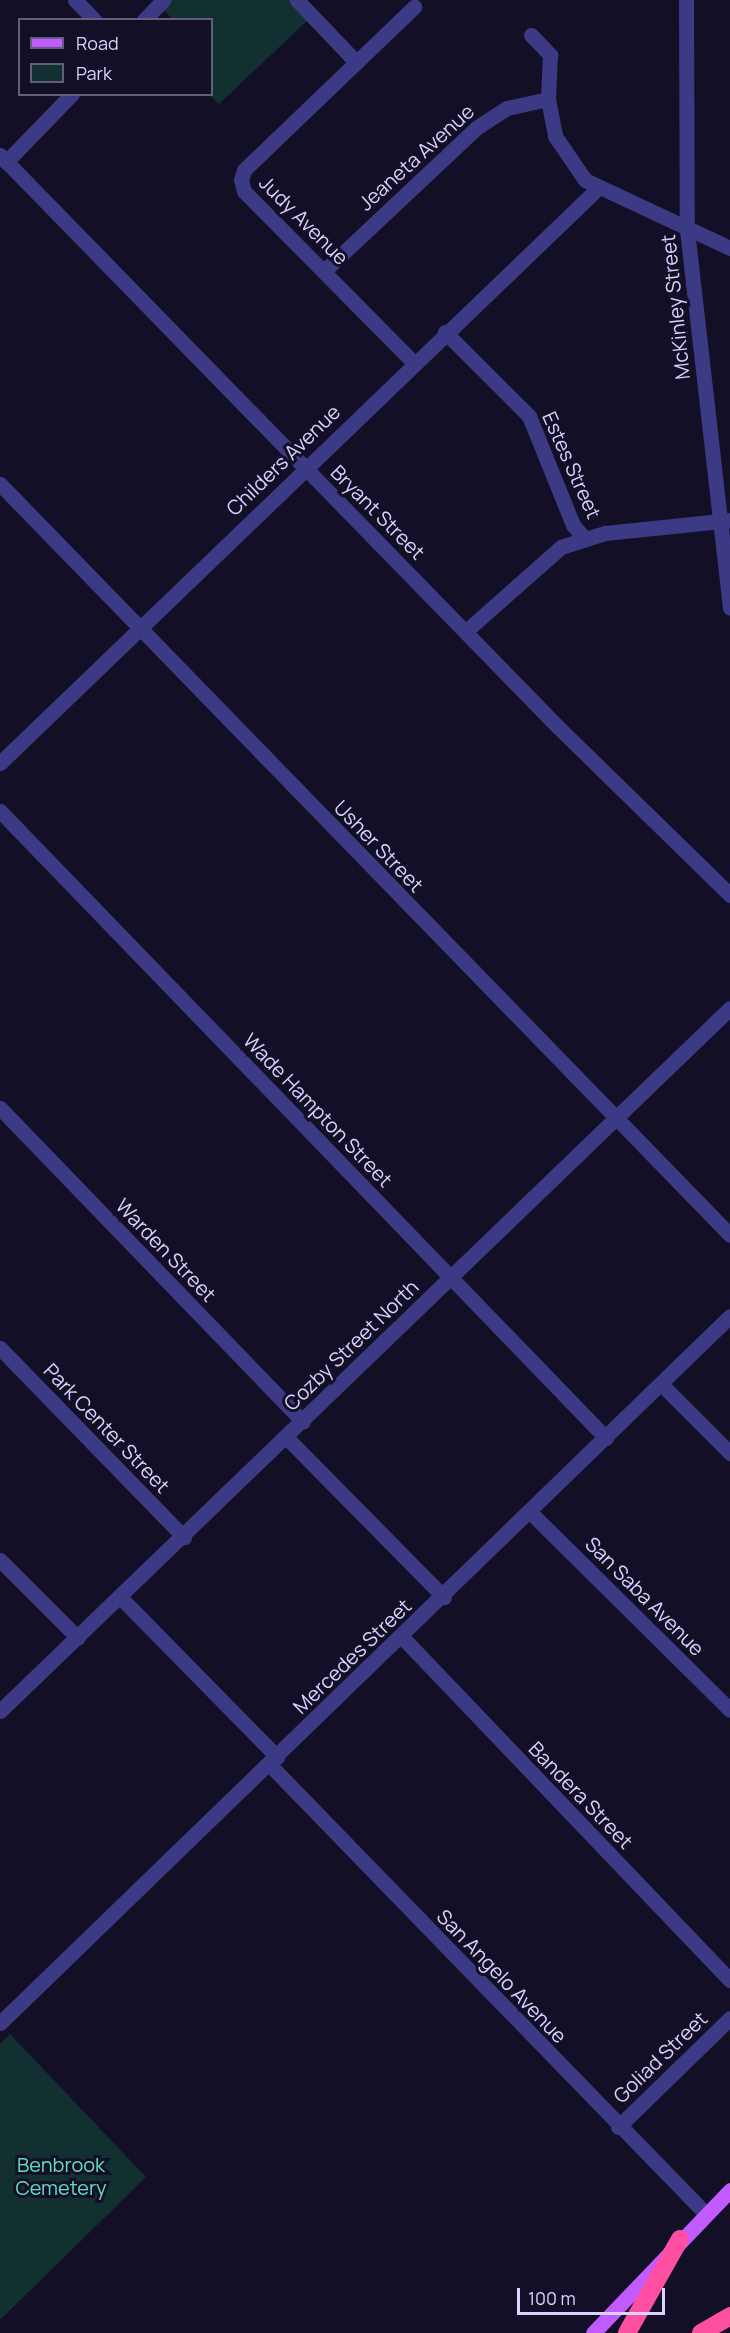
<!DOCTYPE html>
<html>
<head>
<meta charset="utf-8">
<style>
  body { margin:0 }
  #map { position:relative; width:730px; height:2333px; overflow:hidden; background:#130f26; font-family:Manrope,sans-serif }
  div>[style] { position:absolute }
  .green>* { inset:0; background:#12302f }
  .minor>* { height:15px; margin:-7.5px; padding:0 7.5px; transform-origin:7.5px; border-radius:7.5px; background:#3d3a85 }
  .major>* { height:15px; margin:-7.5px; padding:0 7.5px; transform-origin:7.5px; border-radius:7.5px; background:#c25bff }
  .highway>* { height:18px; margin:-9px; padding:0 9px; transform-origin:9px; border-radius:9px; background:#ff4fa3 }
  span { translate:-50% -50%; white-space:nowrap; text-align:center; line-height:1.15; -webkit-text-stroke:6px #130f26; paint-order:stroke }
  .street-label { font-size:20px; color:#d9d4ff }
  .park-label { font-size:20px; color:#5fe0c0 }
  .legend { position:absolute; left:18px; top:18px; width:195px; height:78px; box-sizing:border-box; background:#130f26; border:2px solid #625e7d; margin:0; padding:8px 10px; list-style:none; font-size:18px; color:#d9d4ff }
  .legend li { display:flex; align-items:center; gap:12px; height:30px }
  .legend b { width:30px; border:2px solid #625e7d }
  .scale { position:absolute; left:517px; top:2288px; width:148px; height:27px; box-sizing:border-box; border:3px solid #d9d4ff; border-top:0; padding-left:8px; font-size:18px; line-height:21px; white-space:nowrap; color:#d9d4ff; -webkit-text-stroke:4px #130f26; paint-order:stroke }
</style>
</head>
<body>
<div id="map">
  <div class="green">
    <div style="clip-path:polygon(169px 0,293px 0,310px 18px,219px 104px,209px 95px,212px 20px,173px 19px,161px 8px)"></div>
    <div style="clip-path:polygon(10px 2034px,146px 2177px,0 2320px,0 2044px)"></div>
  </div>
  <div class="minor">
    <div style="left:75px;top:0;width:28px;rotate:46deg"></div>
    <div style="left:297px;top:0;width:86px;rotate:46.4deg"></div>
    <div style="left:686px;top:0;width:230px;rotate:89.8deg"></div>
    <div style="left:687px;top:230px;width:380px;rotate:83.5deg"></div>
    <div style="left:144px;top:20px;width:28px;rotate:-46deg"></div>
    <div style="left:531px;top:35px;width:28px;rotate:46deg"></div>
    <div style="left:550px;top:55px;width:44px;rotate:92.6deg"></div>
    <div style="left:548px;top:99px;width:38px;rotate:79deg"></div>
    <div style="left:555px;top:136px;width:53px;rotate:55.7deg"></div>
    <div style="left:585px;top:180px;width:160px;rotate:25.1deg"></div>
    <div style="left:0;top:155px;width:798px;rotate:45.71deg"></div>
    <div style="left:557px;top:726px;width:242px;rotate:44.3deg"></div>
    <div style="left:6px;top:162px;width:95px;rotate:-45.9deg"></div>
    <div style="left:325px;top:270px;width:207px;rotate:-43.2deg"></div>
    <div style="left:476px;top:128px;width:37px;rotate:-33deg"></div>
    <div style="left:507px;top:108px;width:42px;rotate:-12.4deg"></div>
    <div style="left:445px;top:332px;width:119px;rotate:45deg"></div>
    <div style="left:529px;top:416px;width:118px;rotate:68deg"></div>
    <div style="left:573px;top:525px;width:18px;rotate:49deg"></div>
    <div style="left:413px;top:362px;width:240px;rotate:-134.7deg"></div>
    <div style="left:244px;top:191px;width:11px;rotate:-105deg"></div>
    <div style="left:241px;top:180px;width:10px;rotate:-73deg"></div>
    <div style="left:244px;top:170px;width:236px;rotate:-43.8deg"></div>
    <div style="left:0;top:484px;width:1047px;rotate:45.81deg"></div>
    <div style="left:466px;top:631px;width:127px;rotate:-41.5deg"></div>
    <div style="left:561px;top:547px;width:46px;rotate:-17.7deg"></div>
    <div style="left:605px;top:533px;width:126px;rotate:-5.9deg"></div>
    <div style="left:0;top:763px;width:828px;rotate:-43.87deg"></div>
    <div style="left:0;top:811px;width:872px;rotate:45.98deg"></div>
    <div style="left:0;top:1108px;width:436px;rotate:46deg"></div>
    <div style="left:0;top:1348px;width:264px;rotate:45.8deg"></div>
    <div style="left:661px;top:1384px;width:98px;rotate:45deg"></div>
    <div style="left:286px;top:1437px;width:225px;rotate:45.4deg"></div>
    <div style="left:530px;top:1512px;width:281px;rotate:44.7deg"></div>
    <div style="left:0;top:1560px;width:110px;rotate:45deg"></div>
    <div style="left:121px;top:1598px;width:223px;rotate:45.5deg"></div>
    <div style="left:403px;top:1638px;width:473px;rotate:46.3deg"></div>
    <div style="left:0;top:1711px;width:1013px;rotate:-43.92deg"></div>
    <div style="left:269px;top:1764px;width:627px;rotate:45.84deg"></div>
    <div style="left:0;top:2023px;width:1016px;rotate:-44.08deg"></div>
    <div style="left:618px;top:2127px;width:156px;rotate:-44.2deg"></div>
  </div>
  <div class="major">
    <div style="left:593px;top:2333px;width:198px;rotate:-46.2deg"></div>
  </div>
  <div class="highway">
    <div style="left:627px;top:2333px;width:108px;rotate:-60.6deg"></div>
    <div style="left:701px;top:2333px;width:34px;rotate:-30deg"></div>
  </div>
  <div class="street-label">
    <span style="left:416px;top:157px;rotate:-42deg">Jeaneta Avenue</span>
    <span style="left:304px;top:220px;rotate:45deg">Judy Avenue</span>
    <span style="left:675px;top:307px;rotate:-96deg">McKinley Street</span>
    <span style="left:283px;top:460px;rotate:-44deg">Childers Avenue</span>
    <span style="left:572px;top:465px;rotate:66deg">Estes Street</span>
    <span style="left:378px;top:512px;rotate:45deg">Bryant Street</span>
    <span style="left:379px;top:846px;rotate:46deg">Usher Street</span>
    <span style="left:318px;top:1110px;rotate:46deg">Wade Hampton Street</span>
    <span style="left:166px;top:1250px;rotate:46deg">Warden Street</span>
    <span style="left:351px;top:1345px;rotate:-44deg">Cozby Street North</span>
    <span style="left:107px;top:1428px;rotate:46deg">Park Center Street</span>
    <span style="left:645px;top:1596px;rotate:45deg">San Saba Avenue</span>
    <span style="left:352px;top:1656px;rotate:-44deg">Mercedes Street</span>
    <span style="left:581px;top:1795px;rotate:46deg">Bandera Street</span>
    <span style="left:502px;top:1976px;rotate:46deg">San Angelo Avenue</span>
    <span style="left:660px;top:2057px;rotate:-44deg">Goliad Street</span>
  </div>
  <div class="park-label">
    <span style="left:61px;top:2176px">Benbrook<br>Cemetery</span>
  </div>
  <ul class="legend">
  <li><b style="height:8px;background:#c25bff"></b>Road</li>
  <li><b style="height:16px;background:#12302f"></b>Park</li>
  </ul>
  <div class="scale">100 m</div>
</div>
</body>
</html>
